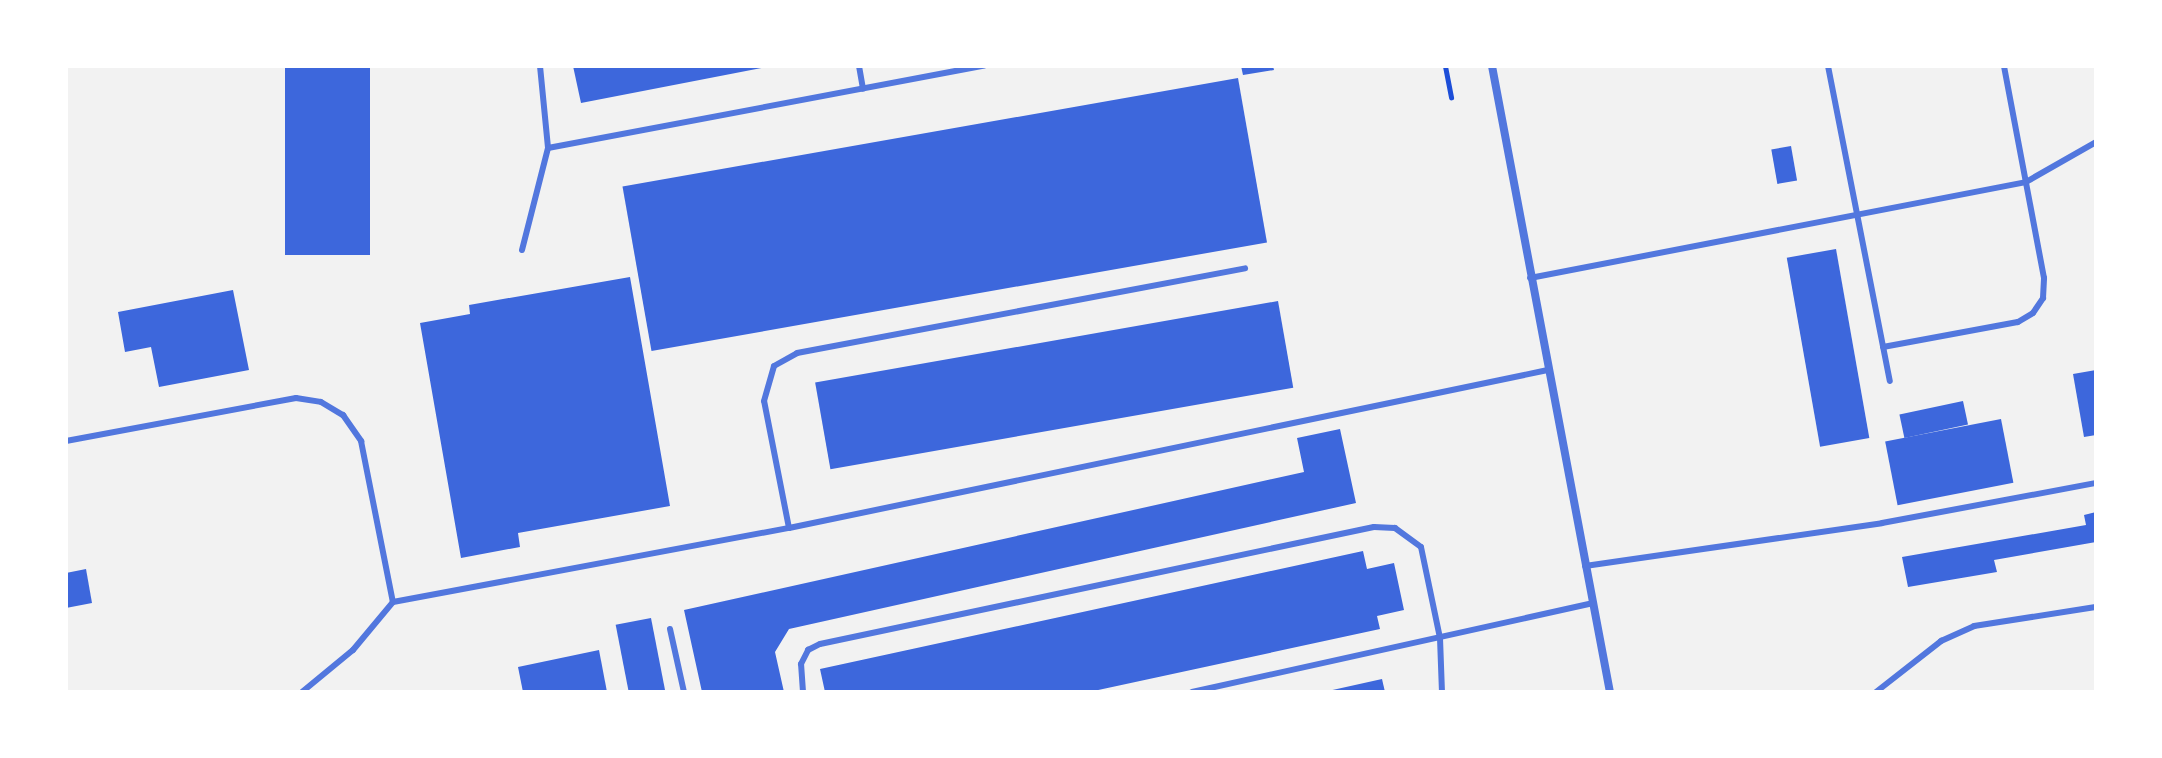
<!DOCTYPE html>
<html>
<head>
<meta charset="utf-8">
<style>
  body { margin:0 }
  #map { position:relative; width:2162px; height:758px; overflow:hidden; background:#f2f2f2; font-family:"Sofia Sans Condensed",sans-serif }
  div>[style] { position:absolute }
  .building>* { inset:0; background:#3d67dc; transform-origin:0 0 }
  .path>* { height:5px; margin:-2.5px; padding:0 2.5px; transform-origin:2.5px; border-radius:2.5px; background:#1d4ed8 }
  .service>* { height:6px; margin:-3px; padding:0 3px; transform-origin:3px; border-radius:3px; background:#5277de }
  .minor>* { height:8px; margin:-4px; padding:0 4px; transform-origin:4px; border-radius:4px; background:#5277de }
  span { translate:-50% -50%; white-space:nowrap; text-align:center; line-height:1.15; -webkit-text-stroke:7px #fff; paint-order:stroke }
  .frame { position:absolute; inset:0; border:68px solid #fff; pointer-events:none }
</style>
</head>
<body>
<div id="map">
  <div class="building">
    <div style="left:285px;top:66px;width:85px;height:189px"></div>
    <div style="clip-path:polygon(573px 66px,766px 66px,766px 67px,581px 103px)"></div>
    <div style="clip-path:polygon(1241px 66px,1273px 66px,1274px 70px,1243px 75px)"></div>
    <div style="left:1238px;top:78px;width:167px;height:625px;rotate:80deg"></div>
    <div style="left:1791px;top:146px;width:35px;height:20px;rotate:80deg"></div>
    <div style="left:1836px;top:249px;width:192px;height:50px;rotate:80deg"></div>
    <div style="clip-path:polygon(630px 277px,670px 506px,518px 533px,520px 547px,461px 558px,420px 323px,470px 314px,469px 305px)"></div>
    <div style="clip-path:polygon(233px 290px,249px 370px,159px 387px,151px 347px,125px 352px,118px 312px)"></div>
    <div style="left:1278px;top:301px;width:88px;height:470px;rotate:80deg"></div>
    <div style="clip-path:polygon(2096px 370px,2096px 435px,2084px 437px,2073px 374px)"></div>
    <div style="left:1963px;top:401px;width:24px;height:65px;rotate:78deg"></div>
    <div style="left:2001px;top:419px;width:65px;height:118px;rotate:79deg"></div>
    <div style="clip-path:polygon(1340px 429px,1356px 503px,789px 629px,775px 652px,784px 692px,702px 692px,684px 610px,1304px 472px,1297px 438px)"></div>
    <div style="clip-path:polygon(2096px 512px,2096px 542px,1994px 560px,1997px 572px,1908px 587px,1902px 557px,2086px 525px,2084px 515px)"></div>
    <div style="clip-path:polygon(1363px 551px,1367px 569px,1394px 563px,1404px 610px,1377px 616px,1380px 629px,1089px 692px,825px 692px,820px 669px)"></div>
    <div style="clip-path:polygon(86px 569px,92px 603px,66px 608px,66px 573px)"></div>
    <div style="left:651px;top:618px;width:76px;height:36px;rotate:79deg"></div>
    <div style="clip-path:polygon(599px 650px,607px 692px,523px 692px,518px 667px)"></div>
    <div style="clip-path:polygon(1382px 679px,1385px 692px,1328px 692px,1328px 691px)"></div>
  </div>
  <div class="path">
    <div style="left:1445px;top:66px;width:32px;rotate:79deg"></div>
  </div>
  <div class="service">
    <div style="left:540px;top:66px;width:82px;rotate:84.4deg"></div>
    <div style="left:859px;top:66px;width:23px;rotate:80deg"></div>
    <div style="left:1828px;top:66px;width:321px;rotate:78.9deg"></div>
    <div style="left:522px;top:250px;width:105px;rotate:-75.7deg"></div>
    <div style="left:548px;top:148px;width:444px;rotate:-10.7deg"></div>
    <div style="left:1530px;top:278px;width:505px;rotate:-10.95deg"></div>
    <div style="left:2026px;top:182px;width:81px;rotate:-29.7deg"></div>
    <div style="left:1883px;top:347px;width:137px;rotate:-10.5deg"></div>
    <div style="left:2018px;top:322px;width:17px;rotate:-31deg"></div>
    <div style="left:2033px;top:313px;width:18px;rotate:-56deg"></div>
    <div style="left:2043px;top:298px;width:20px;rotate:-87deg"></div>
    <div style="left:2044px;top:278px;width:216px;rotate:-100.7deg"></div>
    <div style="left:66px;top:441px;width:234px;rotate:-10.6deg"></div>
    <div style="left:296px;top:398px;width:25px;rotate:9deg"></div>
    <div style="left:321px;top:402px;width:26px;rotate:31deg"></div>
    <div style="left:343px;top:415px;width:32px;rotate:55deg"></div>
    <div style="left:361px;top:441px;width:164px;rotate:78.8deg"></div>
    <div style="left:789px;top:528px;width:129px;rotate:-101.1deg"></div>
    <div style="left:764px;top:401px;width:36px;rotate:-74deg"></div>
    <div style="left:774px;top:366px;width:26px;rotate:-29deg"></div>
    <div style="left:797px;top:353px;width:456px;rotate:-10.7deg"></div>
    <div style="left:1585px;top:566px;width:300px;rotate:-8.2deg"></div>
    <div style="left:1882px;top:523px;width:218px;rotate:-10.6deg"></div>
    <div style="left:670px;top:629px;width:65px;rotate:77.5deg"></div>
    <div style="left:302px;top:692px;width:66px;rotate:-39.5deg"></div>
    <div style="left:353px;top:650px;width:62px;rotate:-50.2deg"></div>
    <div style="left:393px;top:602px;width:403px;rotate:-10.6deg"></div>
    <div style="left:789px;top:528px;width:775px;rotate:-11.76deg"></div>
    <div style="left:803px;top:692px;width:28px;rotate:-94deg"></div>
    <div style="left:801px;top:664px;width:16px;rotate:-63deg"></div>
    <div style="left:808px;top:650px;width:13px;rotate:-27deg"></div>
    <div style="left:820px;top:644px;width:566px;rotate:-11.93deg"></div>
    <div style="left:1374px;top:527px;width:21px;rotate:3deg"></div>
    <div style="left:1395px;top:528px;width:32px;rotate:36deg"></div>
    <div style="left:1421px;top:547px;width:93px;rotate:78.2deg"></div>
    <div style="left:1440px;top:638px;width:54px;rotate:87.9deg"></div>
    <div style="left:1192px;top:692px;width:411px;rotate:-12.5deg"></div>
    <div style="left:1876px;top:692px;width:83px;rotate:-38.1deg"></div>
    <div style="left:1941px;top:641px;width:36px;rotate:-24deg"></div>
    <div style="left:1974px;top:626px;width:123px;rotate:-8.9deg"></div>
  </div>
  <div class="minor">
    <div style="left:1492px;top:66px;width:637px;rotate:79.33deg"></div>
  </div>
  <div class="frame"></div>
</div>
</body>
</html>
